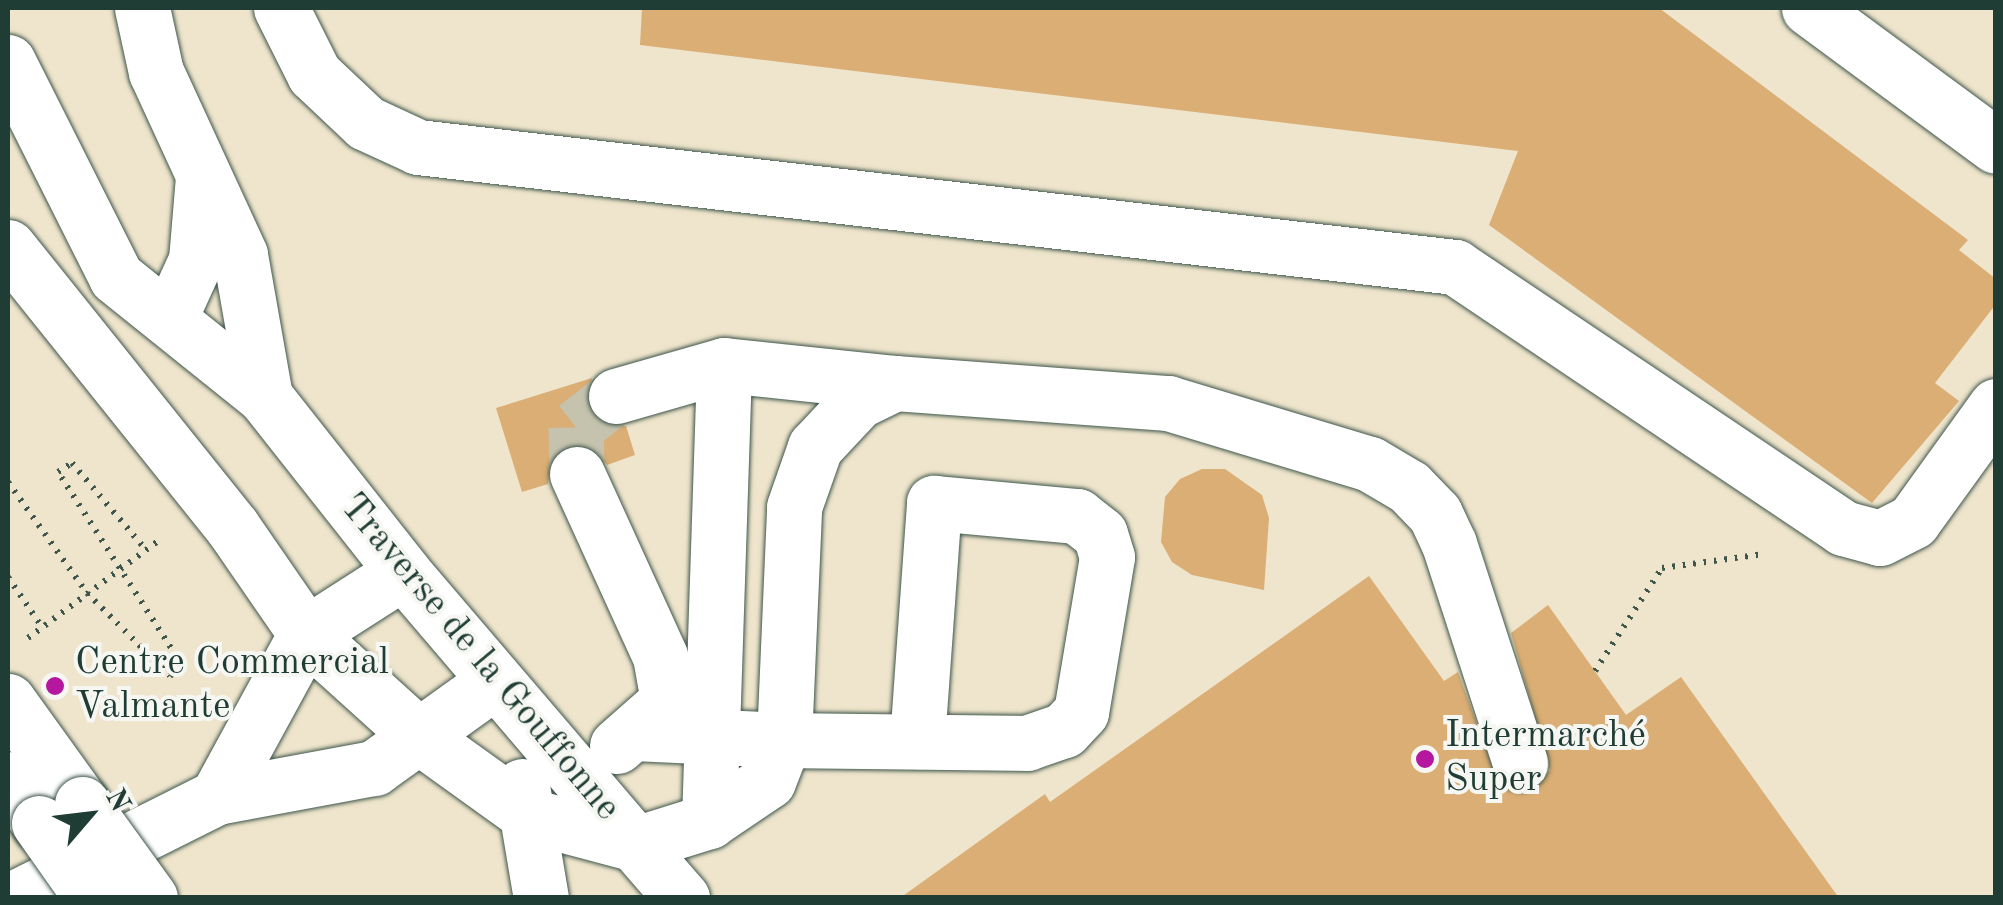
<!DOCTYPE html>
<html>
<head>
<meta charset="utf-8">
<style>
  body { margin:0 }
  #map { position:relative; width:2003px; height:905px; overflow:hidden; background:#efe5cc; font-family:"Old Standard TT",serif }
  div>[style] { position:absolute }
  .building>* { inset:0; background:#daae74 }
  .minor-tunnel>* { height:55px; margin-top:-27.5px; transform-origin:0; background:repeating-linear-gradient(90deg,#c5c3ae 0 55px,transparent 0 83px) }
  .path>* { height:6px; margin-top:-3px; transform-origin:0; background:repeating-linear-gradient(90deg,#3e564b 0 2.5px,transparent 0 10.5px) }
  .roads { filter:drop-shadow(0 0 2px #3e564b) drop-shadow(0 0 2px #3e564b) }
  .minor>* { height:55px; margin:-27.5px; padding:0 27.5px; transform-origin:27.5px; border-radius:27.5px; background:#fff }
  .major>* { height:55px; margin:-27.5px; padding:0 27.5px; transform-origin:27.5px; border-radius:27.5px; background:#fff }
  .bridges { filter:drop-shadow(0 0 2px #3e564b) drop-shadow(0 0 2px #3e564b) }
  .minor-bridge>* { height:55px; margin:-27.5px; padding:0 27.5px; transform-origin:27.5px; border-radius:27.5px; background:#fff }
  .major-bridge>* { height:55px; margin:-27.5px; padding:0 27.5px; transform-origin:27.5px; border-radius:27.5px; background:#fff }
  .dots>* { width:28px; height:28px; translate:-50% -50%; box-sizing:border-box; border:5px solid #f6f6f2; border-radius:50% }
  span { translate:-50% -50%; white-space:nowrap; text-align:center; line-height:1.15; -webkit-text-stroke:8px #f6f6f2; paint-order:stroke }
  .street-label { font-size:38px; color:#1f3d34 }
  .poi-label { font-size:38px; color:#1f3d34 }
  .left { translate:0 -50%; text-align:left }
  .frame { position:absolute; inset:0; border:10px solid #1f3d34; pointer-events:none }
  .north { position:absolute; left:40px; top:765px; width:100px; height:100px; -webkit-text-stroke:8px #f6f6f2; paint-order:stroke; rotate:62deg; font-size:28px; font-weight:700; line-height:40px; text-align:center; color:#1f3d34 }
  .north::after { content:''; display:block; margin:auto; width:35px; height:45px; background:#1f3d34; clip-path:polygon(50% 0,100% 100%,50% 72%,0 100%) }
</style>
</head>
<body>
<div id="map">
  <div class="building">
    <div style="clip-path:polygon(642px 8px,1659px 8px,1968px 240px,1959px 250px,1996px 279px,1996px 304px,1935px 383px,1959px 401px,1872px 503px,1489px 225px,1518px 151px,640px 45px)"></div>
    <div style="clip-path:polygon(592px 378px,586px 406px,608px 426px,626px 426px,635px 455px,607px 465px,594px 448px,565px 445px,551px 457px,548px 484px,522px 492px,496px 408px)"></div>
    <div style="clip-path:polygon(1202px 469px,1225px 469px,1262px 495px,1269px 518px,1264px 590px,1192px 575px,1172px 562px,1161px 542px,1165px 497px,1180px 479px)"></div>
    <div style="clip-path:polygon(1369px 576px,1444px 681px,1458px 672px,1500px 787px,1529px 793px,1550px 770px,1511px 633px,1548px 605px,1626px 715px,1681px 677px,1839px 898px,900px 898px,1045px 794px,1050px 802px)"></div>
  </div>
  <div class="minor-tunnel">
    <div style="left:577px;top:474px;width:47px;rotate:-91.2deg"></div>
    <div style="left:576px;top:427px;width:51px;rotate:-37.8deg"></div>
  </div>
  <div class="path">
    <div style="left:8px;top:482px;width:136px;rotate:54.6deg"></div>
    <div style="left:87px;top:593px;width:117px;rotate:45deg"></div>
    <div style="left:170px;top:676px;width:16px;rotate:-43deg"></div>
    <div style="left:182px;top:665px;width:229px;rotate:-122.7deg"></div>
    <div style="left:58px;top:472px;width:17px;rotate:-33deg"></div>
    <div style="left:72px;top:463px;width:114px;rotate:49.6deg"></div>
    <div style="left:8px;top:577px;width:60px;rotate:55.8deg"></div>
    <div style="left:28px;top:638px;width:162px;rotate:-36.7deg"></div>
    <div style="left:1595px;top:671px;width:123px;rotate:-57deg"></div>
    <div style="left:1662px;top:568px;width:103px;rotate:-7.8deg"></div>
  </div>
  <div class="roads">
    <div class="minor">
      <div style="left:142px;top:8px;width:66px;rotate:77.7deg"></div>
      <div style="left:156px;top:72px;width:201px;rotate:65.3deg"></div>
      <div style="left:240px;top:255px;width:144px;rotate:80deg"></div>
      <div style="left:281px;top:8px;width:74px;rotate:63.4deg"></div>
      <div style="left:314px;top:74px;width:71px;rotate:43.3deg"></div>
      <div style="left:366px;top:123px;width:57px;rotate:24.8deg"></div>
      <div style="left:418px;top:147px;width:1044px;rotate:6.6deg"></div>
      <div style="left:1455px;top:267px;width:468px;rotate:33.9deg"></div>
      <div style="left:1843px;top:528px;width:38px;rotate:15deg"></div>
      <div style="left:1880px;top:538px;width:37px;rotate:-27deg"></div>
      <div style="left:1913px;top:521px;width:142px;rotate:-54.2deg"></div>
      <div style="left:1809px;top:8px;width:232px;rotate:36.4deg"></div>
      <div style="left:8px;top:62px;width:241px;rotate:63.3deg"></div>
      <div style="left:116px;top:277px;width:191px;rotate:38.8deg"></div>
      <div style="left:265px;top:397px;width:223px;rotate:51.7deg"></div>
      <div style="left:403px;top:572px;width:358px;rotate:49.5deg"></div>
      <div style="left:8px;top:247px;width:360px;rotate:51.3deg"></div>
      <div style="left:233px;top:528px;width:129px;rotate:55.4deg"></div>
      <div style="left:306px;top:634px;width:154px;rotate:42.1deg"></div>
      <div style="left:420px;top:737px;width:135px;rotate:35.7deg"></div>
      <div style="left:530px;top:816px;width:109px;rotate:14.9deg"></div>
      <div style="left:169px;top:319px;width:65px;rotate:-65.4deg"></div>
      <div style="left:196px;top:260px;width:83px;rotate:-85.2deg"></div>
      <div style="left:616px;top:396px;width:112px;rotate:-16deg"></div>
      <div style="left:724px;top:365px;width:172px;rotate:6deg"></div>
      <div style="left:577px;top:474px;width:200px;rotate:65.5deg"></div>
      <div style="left:660px;top:656px;width:46px;rotate:79.9deg"></div>
      <div style="left:668px;top:701px;width:68px;rotate:138.6deg"></div>
      <div style="left:8px;top:701px;width:127px;rotate:54.3deg"></div>
      <div style="left:634px;top:733px;width:150px;rotate:2.7deg"></div>
      <div style="left:784px;top:740px;width:44px;rotate:111.3deg"></div>
      <div style="left:768px;top:781px;width:71px;rotate:145.9deg"></div>
      <div style="left:709px;top:821px;width:77px;rotate:162.7deg"></div>
      <div style="left:635px;top:844px;width:72px;rotate:49deg"></div>
      <div style="left:917px;top:741px;width:239px;rotate:-85.9deg"></div>
      <div style="left:934px;top:503px;width:144px;rotate:5.2deg"></div>
      <div style="left:1077px;top:516px;width:29px;rotate:38deg"></div>
      <div style="left:1100px;top:534px;width:24px;rotate:73deg"></div>
      <div style="left:1107px;top:557px;width:157px;rotate:99.5deg"></div>
      <div style="left:1081px;top:712px;width:25px;rotate:133deg"></div>
      <div style="left:1064px;top:730px;width:39px;rotate:161deg"></div>
      <div style="left:1027px;top:743px;width:243px;rotate:-179.3deg"></div>
      <div style="left:784px;top:740px;width:233px;rotate:-87.5deg"></div>
      <div style="left:794px;top:507px;width:64px;rotate:-70.7deg"></div>
      <div style="left:815px;top:447px;width:63px;rotate:-46.9deg"></div>
      <div style="left:858px;top:401px;width:41px;rotate:-25.9deg"></div>
      <div style="left:895px;top:383px;width:274px;rotate:4.2deg"></div>
      <div style="left:1168px;top:403px;width:211px;rotate:16.8deg"></div>
      <div style="left:1370px;top:464px;width:45px;rotate:30.5deg"></div>
      <div style="left:1409px;top:487px;width:37px;rotate:46deg"></div>
      <div style="left:1435px;top:514px;width:33px;rotate:65deg"></div>
      <div style="left:1449px;top:544px;width:230px;rotate:72deg"></div>
      <div style="left:522px;top:786px;width:114px;rotate:80.4deg"></div>
      <div style="left:217px;top:797px;width:186px;rotate:-61.4deg"></div>
      <div style="left:306px;top:634px;width:115px;rotate:-32.6deg"></div>
      <div style="left:709px;top:821px;width:456px;rotate:-88.1deg"></div>
      <div style="left:15px;top:898px;width:226px;rotate:-26.6deg"></div>
      <div style="left:217px;top:797px;width:160px;rotate:-10.5deg"></div>
      <div style="left:374px;top:768px;width:149px;rotate:-35.7deg"></div>
    </div>
    <div class="major">
      <div style="left:8px;top:779px;width:54px;rotate:54.8deg"></div>
    </div>
  </div>
  <div class="bridges">
    <div class="minor-bridge">
      <div style="left:82px;top:804px;width:116px;rotate:54.1deg"></div>
    </div>
    <div class="major-bridge">
      <div style="left:39px;top:823px;width:92px;rotate:54.8deg"></div>
    </div>
  </div>
  <div class="dots">
    <div style="left:55px;top:686px;background:#b5179e"></div>
    <div style="left:1425px;top:759px;background:#b5179e"></div>
  </div>
  <div class="street-label">
    <span style="left:479px;top:658px;rotate:50deg">Traverse de la Gouffonne</span>
  </div>
  <div class="poi-label">
    <span class="left" style="left:75px;top:686px">Centre Commercial<br>Valmante</span>
    <span class="left" style="left:1445px;top:759px">Intermarché<br>Super</span>
  </div>
  <div class="frame"></div>
  <div class="north">N</div>
</div>
</body>
</html>
